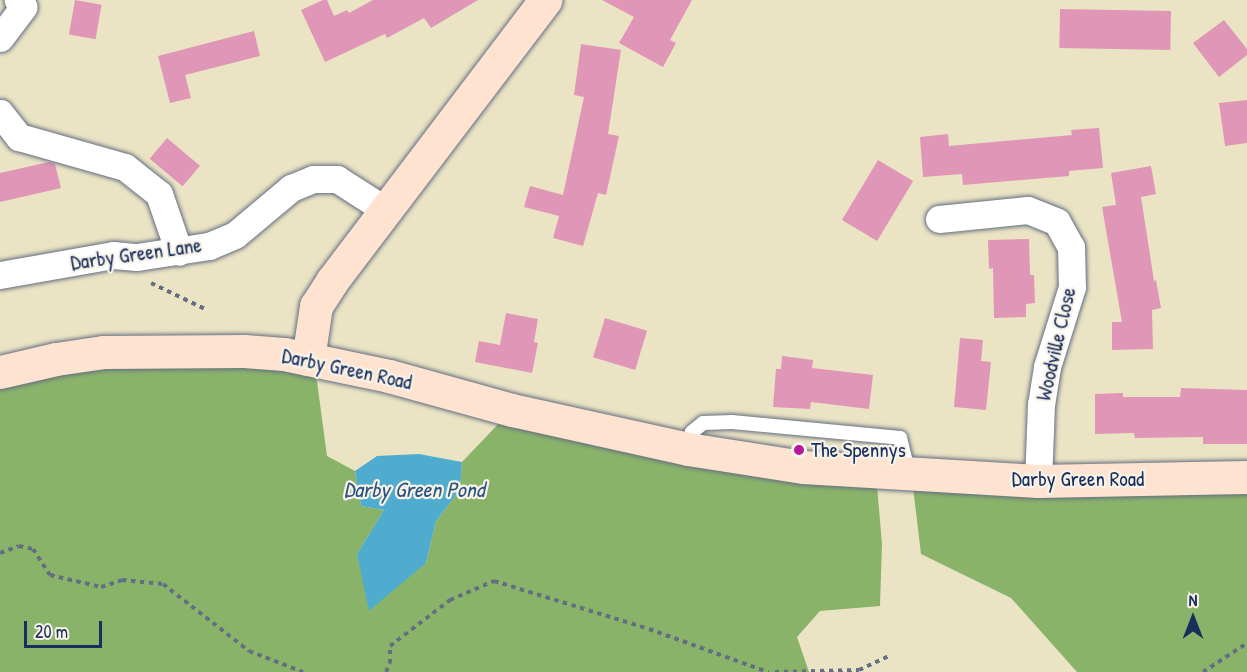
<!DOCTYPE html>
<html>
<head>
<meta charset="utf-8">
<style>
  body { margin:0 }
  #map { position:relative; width:1247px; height:672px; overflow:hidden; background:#ebe4c4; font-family:"Patrick Hand",sans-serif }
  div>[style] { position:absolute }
  .forest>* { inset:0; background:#8ab36a }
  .water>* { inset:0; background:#50acce }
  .building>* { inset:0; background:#df96b7; transform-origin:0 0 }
  .path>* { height:4px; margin-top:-2px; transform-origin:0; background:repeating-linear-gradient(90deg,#646e82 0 4.5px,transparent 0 9px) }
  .roads { filter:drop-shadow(0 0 2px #646e82) drop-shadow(0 0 2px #646e82) }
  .lane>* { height:14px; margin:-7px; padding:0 7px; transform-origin:7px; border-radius:7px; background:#fff }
  .street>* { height:27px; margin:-13.5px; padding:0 13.5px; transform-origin:13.5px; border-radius:13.5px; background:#fff }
  .secondary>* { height:33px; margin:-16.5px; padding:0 16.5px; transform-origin:16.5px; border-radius:16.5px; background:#fee3d1 }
  .dots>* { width:16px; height:16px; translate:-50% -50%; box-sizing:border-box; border:3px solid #f7f3e8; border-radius:50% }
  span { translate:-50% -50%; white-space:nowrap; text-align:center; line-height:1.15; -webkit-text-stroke:4.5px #f7f3e8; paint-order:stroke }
  .street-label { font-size:21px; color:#1b2f5e }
  .poi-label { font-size:21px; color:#1b2f5e }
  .left { translate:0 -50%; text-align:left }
  .water-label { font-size:22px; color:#2b5480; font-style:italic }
  .north { position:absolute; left:1163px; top:588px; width:60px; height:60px; -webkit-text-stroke:4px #f7f3e8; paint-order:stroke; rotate:0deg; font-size:16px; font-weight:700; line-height:24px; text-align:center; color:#1b2f5e }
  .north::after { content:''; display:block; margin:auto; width:21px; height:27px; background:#1b2f5e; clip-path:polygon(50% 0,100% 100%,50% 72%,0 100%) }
  .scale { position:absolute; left:24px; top:621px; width:78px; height:27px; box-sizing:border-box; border:3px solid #1b2f5e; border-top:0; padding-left:8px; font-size:18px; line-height:21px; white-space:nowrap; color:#1b2f5e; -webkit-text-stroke:4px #f7f3e8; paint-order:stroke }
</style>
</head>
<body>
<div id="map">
  <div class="forest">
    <div style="clip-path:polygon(206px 359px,316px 374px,327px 456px,355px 471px,361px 506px,384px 510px,357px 554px,426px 563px,436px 521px,460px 490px,462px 462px,504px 418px,877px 486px,882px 544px,880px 606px,820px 611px,797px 637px,809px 672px,835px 672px,0 672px,0 383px,18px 375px)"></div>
    <div style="clip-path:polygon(913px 487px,1247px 493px,1247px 672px,1077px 672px,1011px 598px,921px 554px)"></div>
  </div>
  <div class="water">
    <div style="clip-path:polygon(419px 454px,462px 462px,460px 490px,436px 521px,426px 563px,369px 611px,357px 554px,384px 510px,361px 506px,355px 471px,377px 456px)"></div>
  </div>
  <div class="building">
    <div style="left:75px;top:0;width:27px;height:35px;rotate:10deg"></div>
    <div style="clip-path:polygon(323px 0,327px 0,334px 16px,347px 10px,349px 13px,373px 0,478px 0,431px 28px,424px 18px,387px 38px,385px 34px,325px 62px,301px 10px)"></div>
    <div style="clip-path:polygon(602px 0,692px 0,670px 40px,676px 43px,663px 67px,619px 43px,634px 17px)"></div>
    <div style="left:1060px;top:9px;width:111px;height:39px;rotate:1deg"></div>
    <div style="clip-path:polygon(1224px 20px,1247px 49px,1247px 55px,1219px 77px,1193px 43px)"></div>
    <div style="clip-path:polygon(254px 31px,260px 56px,185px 75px,191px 98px,170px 103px,158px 56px)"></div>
    <div style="clip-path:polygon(581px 44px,621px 50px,608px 134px,619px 136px,606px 195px,598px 193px,583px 246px,553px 238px,559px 216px,524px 207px,530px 186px,563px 195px,584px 97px,574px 95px)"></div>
    <div style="clip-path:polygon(1247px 100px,1247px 143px,1225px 146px,1219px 103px)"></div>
    <div style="clip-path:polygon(1099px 128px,1103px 168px,1069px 171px,1069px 176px,963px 185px,962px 174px,923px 177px,920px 137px,948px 134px,949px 146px,1072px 135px,1071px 130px)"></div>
    <div style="left:167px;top:138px;width:43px;height:27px;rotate:40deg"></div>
    <div style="left:878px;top:160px;width:41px;height:70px;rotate:31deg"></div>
    <div style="clip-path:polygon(49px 162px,55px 164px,61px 188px,0 202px,0 173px)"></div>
    <div style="clip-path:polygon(1151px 166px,1156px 194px,1141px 197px,1154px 281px,1156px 280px,1161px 308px,1152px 310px,1153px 349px,1112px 350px,1112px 322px,1122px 322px,1102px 207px,1116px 205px,1111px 173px)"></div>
    <div style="clip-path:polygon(1029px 239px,1030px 275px,1034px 275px,1035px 303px,1026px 304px,1026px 317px,994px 318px,993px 268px,989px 269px,988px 240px)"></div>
    <div style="clip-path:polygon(506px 313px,538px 319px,534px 342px,538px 343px,532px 373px,475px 362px,479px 341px,500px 345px)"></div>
    <div style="left:605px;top:318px;width:44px;height:41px;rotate:17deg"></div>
    <div style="clip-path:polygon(960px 338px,983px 340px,981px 361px,991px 362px,986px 410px,954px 407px)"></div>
    <div style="clip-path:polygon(782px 356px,813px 360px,812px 368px,873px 375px,869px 409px,811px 402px,810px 409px,773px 407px,776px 369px,781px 369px)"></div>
    <div style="clip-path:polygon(1181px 388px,1247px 390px,1247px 444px,1203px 444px,1203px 437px,1135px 438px,1134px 433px,1095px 434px,1095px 394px,1123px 393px,1123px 397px,1180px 397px)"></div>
  </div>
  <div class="path">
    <div style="left:151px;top:283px;width:62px;rotate:25.7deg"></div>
    <div style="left:0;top:553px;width:20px;rotate:-20deg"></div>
    <div style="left:19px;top:546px;width:14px;rotate:12deg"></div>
    <div style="left:33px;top:549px;width:31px;rotate:57deg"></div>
    <div style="left:50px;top:575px;width:52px;rotate:13.2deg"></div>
    <div style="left:101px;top:587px;width:22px;rotate:-18deg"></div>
    <div style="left:122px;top:580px;width:41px;rotate:5.6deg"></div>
    <div style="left:163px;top:584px;width:109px;rotate:37.9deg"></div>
    <div style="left:249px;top:651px;width:58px;rotate:21.3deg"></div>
    <div style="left:386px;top:672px;width:10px;rotate:-66deg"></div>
    <div style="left:390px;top:663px;width:17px;rotate:-90deg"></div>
    <div style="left:390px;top:646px;width:76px;rotate:-37.5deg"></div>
    <div style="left:450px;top:600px;width:48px;rotate:-23.4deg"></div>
    <div style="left:494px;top:581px;width:162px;rotate:17.2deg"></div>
    <div style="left:649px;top:629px;width:127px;rotate:19.9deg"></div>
    <div style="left:775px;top:672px;width:84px;rotate:-1.4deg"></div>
    <div style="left:859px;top:670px;width:33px;rotate:-25deg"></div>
    <div style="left:1203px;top:672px;width:53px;rotate:-33.4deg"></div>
  </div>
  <div class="roads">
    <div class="lane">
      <div style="left:688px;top:449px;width:17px;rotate:-77deg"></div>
      <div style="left:692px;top:432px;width:14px;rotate:-39deg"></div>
      <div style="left:703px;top:423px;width:29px;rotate:-2deg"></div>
      <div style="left:732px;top:422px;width:169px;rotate:5.4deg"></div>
      <div style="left:900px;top:438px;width:37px;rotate:76deg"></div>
    </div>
    <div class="street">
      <div style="left:0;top:38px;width:39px;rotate:-53deg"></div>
      <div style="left:23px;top:7px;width:9px;rotate:-126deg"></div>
      <div style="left:0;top:113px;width:31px;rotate:52deg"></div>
      <div style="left:19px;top:137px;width:110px;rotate:15.8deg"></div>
      <div style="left:125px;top:167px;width:43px;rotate:38.5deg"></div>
      <div style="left:159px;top:194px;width:61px;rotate:71deg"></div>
      <div style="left:939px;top:219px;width:89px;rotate:-5.8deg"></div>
      <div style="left:1028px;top:210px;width:31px;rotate:22deg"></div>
      <div style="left:1057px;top:222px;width:29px;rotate:61deg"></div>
      <div style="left:1071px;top:247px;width:40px;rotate:88.6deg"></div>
      <div style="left:1072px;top:287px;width:84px;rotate:107.4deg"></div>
      <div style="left:1047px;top:367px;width:37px;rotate:99deg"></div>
      <div style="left:1041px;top:404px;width:77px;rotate:92.2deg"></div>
      <div style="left:0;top:275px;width:115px;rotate:-10deg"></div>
      <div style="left:113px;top:255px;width:24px;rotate:5deg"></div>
      <div style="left:137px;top:257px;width:73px;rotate:-8.7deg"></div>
      <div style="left:209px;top:246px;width:28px;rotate:-23deg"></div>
      <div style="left:235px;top:235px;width:73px;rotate:-40deg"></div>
      <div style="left:291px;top:188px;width:24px;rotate:-22deg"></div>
      <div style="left:313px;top:179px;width:24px"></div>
      <div style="left:337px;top:179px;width:59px;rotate:32.6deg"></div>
    </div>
    <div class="secondary">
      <div style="left:308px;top:359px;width:54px;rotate:-81.4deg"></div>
      <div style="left:316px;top:306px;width:30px;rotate:-57deg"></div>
      <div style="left:332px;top:281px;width:353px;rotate:-52.8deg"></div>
      <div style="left:0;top:372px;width:57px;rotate:-13.1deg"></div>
      <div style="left:56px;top:359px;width:49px;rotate:-8.3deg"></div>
      <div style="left:104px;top:352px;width:140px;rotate:-0.4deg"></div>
      <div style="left:244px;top:351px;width:40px;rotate:4.3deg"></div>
      <div style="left:284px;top:354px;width:107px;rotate:11.8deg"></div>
      <div style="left:389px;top:376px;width:128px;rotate:15.5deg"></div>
      <div style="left:512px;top:410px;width:180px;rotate:12.5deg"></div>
      <div style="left:688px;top:449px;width:116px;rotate:8.9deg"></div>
      <div style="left:803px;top:467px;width:235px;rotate:3.4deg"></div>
      <div style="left:1038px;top:481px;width:209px;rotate:-1.1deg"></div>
    </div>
  </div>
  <div class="dots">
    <div style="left:799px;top:450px;background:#b5179e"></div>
  </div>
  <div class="street-label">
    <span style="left:136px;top:254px;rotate:-8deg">Darby Green Lane</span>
    <span style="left:1056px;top:344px;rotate:-77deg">Woodville Close</span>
    <span style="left:347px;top:369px;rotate:12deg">Darby Green Road</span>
    <span style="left:1078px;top:479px">Darby Green Road</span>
  </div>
  <div class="poi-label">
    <span class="left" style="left:811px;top:450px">The Spennys</span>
  </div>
  <div class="water-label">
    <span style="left:414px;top:490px">Darby Green Pond</span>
  </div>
  <div class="north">N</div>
  <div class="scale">20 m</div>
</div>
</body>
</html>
